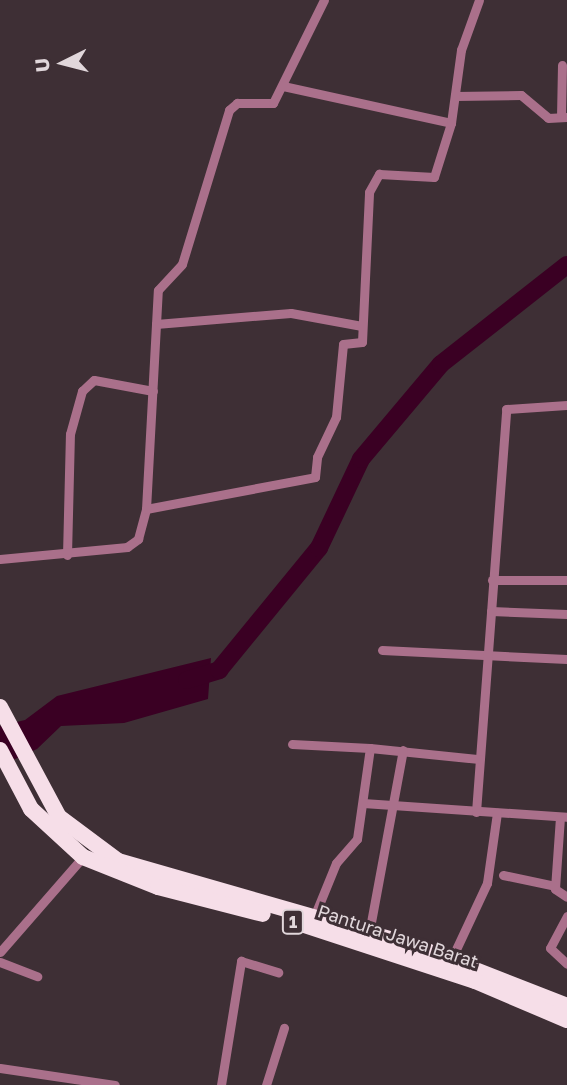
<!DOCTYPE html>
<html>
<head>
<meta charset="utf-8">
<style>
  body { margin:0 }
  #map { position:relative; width:567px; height:1085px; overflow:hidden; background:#3e2f35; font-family:"Golos Text",sans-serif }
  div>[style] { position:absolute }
  .water>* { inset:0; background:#3a0023 }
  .river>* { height:18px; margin:-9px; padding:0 9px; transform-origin:9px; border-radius:9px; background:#3a0023 }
  .minor>* { height:9px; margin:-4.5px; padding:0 4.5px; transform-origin:4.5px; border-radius:4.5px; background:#aa708b }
  .trunk>* { height:16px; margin:-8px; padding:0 8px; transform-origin:8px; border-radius:8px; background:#f6dee8 }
  span { translate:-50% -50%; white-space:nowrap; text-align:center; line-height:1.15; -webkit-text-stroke:6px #3e2f35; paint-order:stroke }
  .shield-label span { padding:2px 5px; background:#3e2f35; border:2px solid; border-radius:5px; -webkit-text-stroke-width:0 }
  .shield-label { font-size:16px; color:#e1d7db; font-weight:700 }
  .street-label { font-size:18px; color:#e1d7db }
  .north { position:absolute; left:28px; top:28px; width:70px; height:70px; -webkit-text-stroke:5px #3e2f35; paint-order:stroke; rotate:264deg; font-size:19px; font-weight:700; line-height:28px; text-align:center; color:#e1d7db }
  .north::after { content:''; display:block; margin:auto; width:24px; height:32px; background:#e1d7db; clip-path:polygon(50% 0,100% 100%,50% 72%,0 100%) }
</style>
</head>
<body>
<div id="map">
  <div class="water">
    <div style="clip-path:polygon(211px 658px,208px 699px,124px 723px,61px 726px,37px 749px,0 766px,0 726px,25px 720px,57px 696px)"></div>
  </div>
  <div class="river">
    <div style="left:187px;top:680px;width:34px;rotate:-17deg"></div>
    <div style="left:219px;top:670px;width:158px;rotate:-50.7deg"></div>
    <div style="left:319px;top:548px;width:98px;rotate:-64.7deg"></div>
    <div style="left:361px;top:459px;width:124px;rotate:-49.9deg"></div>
    <div style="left:441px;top:364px;width:160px;rotate:-38.2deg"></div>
  </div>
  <div class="minor">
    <div style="left:283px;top:86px;width:172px;rotate:12.4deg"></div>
    <div style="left:455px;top:96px;width:66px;rotate:-0.9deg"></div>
    <div style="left:521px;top:95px;width:35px;rotate:40deg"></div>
    <div style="left:548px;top:118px;width:19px;rotate:-3deg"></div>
    <div style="left:561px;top:117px;width:52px;rotate:-88.9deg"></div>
    <div style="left:156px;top:324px;width:135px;rotate:-4.7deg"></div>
    <div style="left:291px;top:313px;width:72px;rotate:10.4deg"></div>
    <div style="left:146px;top:509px;width:172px;rotate:-10.7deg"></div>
    <div style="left:315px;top:477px;width:20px;rotate:-84deg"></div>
    <div style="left:317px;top:457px;width:44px;rotate:-64.6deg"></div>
    <div style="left:336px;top:417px;width:73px;rotate:-84.5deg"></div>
    <div style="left:343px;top:344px;width:19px;rotate:-6deg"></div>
    <div style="left:362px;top:342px;width:150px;rotate:-87.3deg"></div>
    <div style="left:369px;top:192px;width:21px;rotate:-61deg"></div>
    <div style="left:379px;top:174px;width:55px;rotate:3.1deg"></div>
    <div style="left:434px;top:177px;width:57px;rotate:-72.5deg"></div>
    <div style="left:451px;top:123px;width:74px;rotate:-82.2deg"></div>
    <div style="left:461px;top:50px;width:53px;rotate:-70.2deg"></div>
    <div style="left:67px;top:555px;width:121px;rotate:-88.6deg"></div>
    <div style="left:70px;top:434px;width:45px;rotate:-74.4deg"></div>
    <div style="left:82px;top:391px;width:16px;rotate:-43deg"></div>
    <div style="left:94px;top:380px;width:60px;rotate:10.6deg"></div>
    <div style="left:0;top:559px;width:128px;rotate:-5.4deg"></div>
    <div style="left:127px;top:547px;width:14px;rotate:-36deg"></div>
    <div style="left:138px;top:539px;width:31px;rotate:-75deg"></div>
    <div style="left:146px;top:509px;width:219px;rotate:-86.9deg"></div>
    <div style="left:158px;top:290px;width:35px;rotate:-47deg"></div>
    <div style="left:182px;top:264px;width:161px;rotate:-73deg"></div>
    <div style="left:229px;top:110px;width:11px;rotate:-41deg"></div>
    <div style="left:237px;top:103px;width:36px"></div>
    <div style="left:273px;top:103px;width:115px;rotate:-63.7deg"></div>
    <div style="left:492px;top:580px;width:75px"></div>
    <div style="left:491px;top:611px;width:76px;rotate:2.3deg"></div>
    <div style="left:382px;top:650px;width:185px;rotate:2.8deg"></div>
    <div style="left:292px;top:744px;width:78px;rotate:2.9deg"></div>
    <div style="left:363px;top:803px;width:204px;rotate:3.9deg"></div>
    <div style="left:476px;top:812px;width:404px;rotate:-85.7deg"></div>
    <div style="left:506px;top:409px;width:61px;rotate:-3.8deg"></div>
    <div style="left:560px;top:817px;width:72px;rotate:94deg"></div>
    <div style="left:555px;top:889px;width:14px;rotate:34deg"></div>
    <div style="left:503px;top:875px;width:53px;rotate:11.9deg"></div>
    <div style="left:567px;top:916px;width:36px;rotate:118deg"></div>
    <div style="left:550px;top:948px;width:23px;rotate:43deg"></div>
    <div style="left:314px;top:917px;width:58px;rotate:-67.8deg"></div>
    <div style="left:336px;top:863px;width:32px;rotate:-49deg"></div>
    <div style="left:357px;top:839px;width:92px;rotate:-81.9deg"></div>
    <div style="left:370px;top:748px;width:110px;rotate:5.8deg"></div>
    <div style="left:369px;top:933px;width:186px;rotate:-79.5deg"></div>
    <div style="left:0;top:952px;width:126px;rotate:-48.9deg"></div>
    <div style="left:451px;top:960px;width:85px;rotate:-64.9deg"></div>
    <div style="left:487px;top:883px;width:71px;rotate:-81.9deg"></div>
    <div style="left:0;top:962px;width:40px;rotate:21deg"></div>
    <div style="left:0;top:1068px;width:116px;rotate:8.4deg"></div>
    <div style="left:221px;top:1085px;width:126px;rotate:-80.8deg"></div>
    <div style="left:241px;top:961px;width:39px;rotate:17deg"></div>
    <div style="left:266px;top:1085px;width:60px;rotate:-72.5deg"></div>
  </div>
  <div class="trunk">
    <div style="left:0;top:707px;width:125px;rotate:61.8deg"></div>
    <div style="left:59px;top:817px;width:74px;rotate:36.7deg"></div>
    <div style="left:118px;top:861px;width:308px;rotate:16deg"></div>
    <div style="left:414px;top:946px;width:164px;rotate:21.4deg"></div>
    <div style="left:0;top:750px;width:67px;rotate:62.3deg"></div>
    <div style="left:31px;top:809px;width:71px;rotate:42.7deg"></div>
    <div style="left:83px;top:857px;width:81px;rotate:21.8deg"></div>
    <div style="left:158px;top:887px;width:108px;rotate:14.4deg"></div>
    <div style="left:298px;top:923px;width:186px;rotate:18.1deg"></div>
    <div style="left:475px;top:981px;width:100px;rotate:23deg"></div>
  </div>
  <div class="shield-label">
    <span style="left:293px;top:922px">1</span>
  </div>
  <div class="street-label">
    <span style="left:398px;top:936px;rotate:18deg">Pantura Jawa Barat</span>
  </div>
  <div class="north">U</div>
</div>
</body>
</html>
